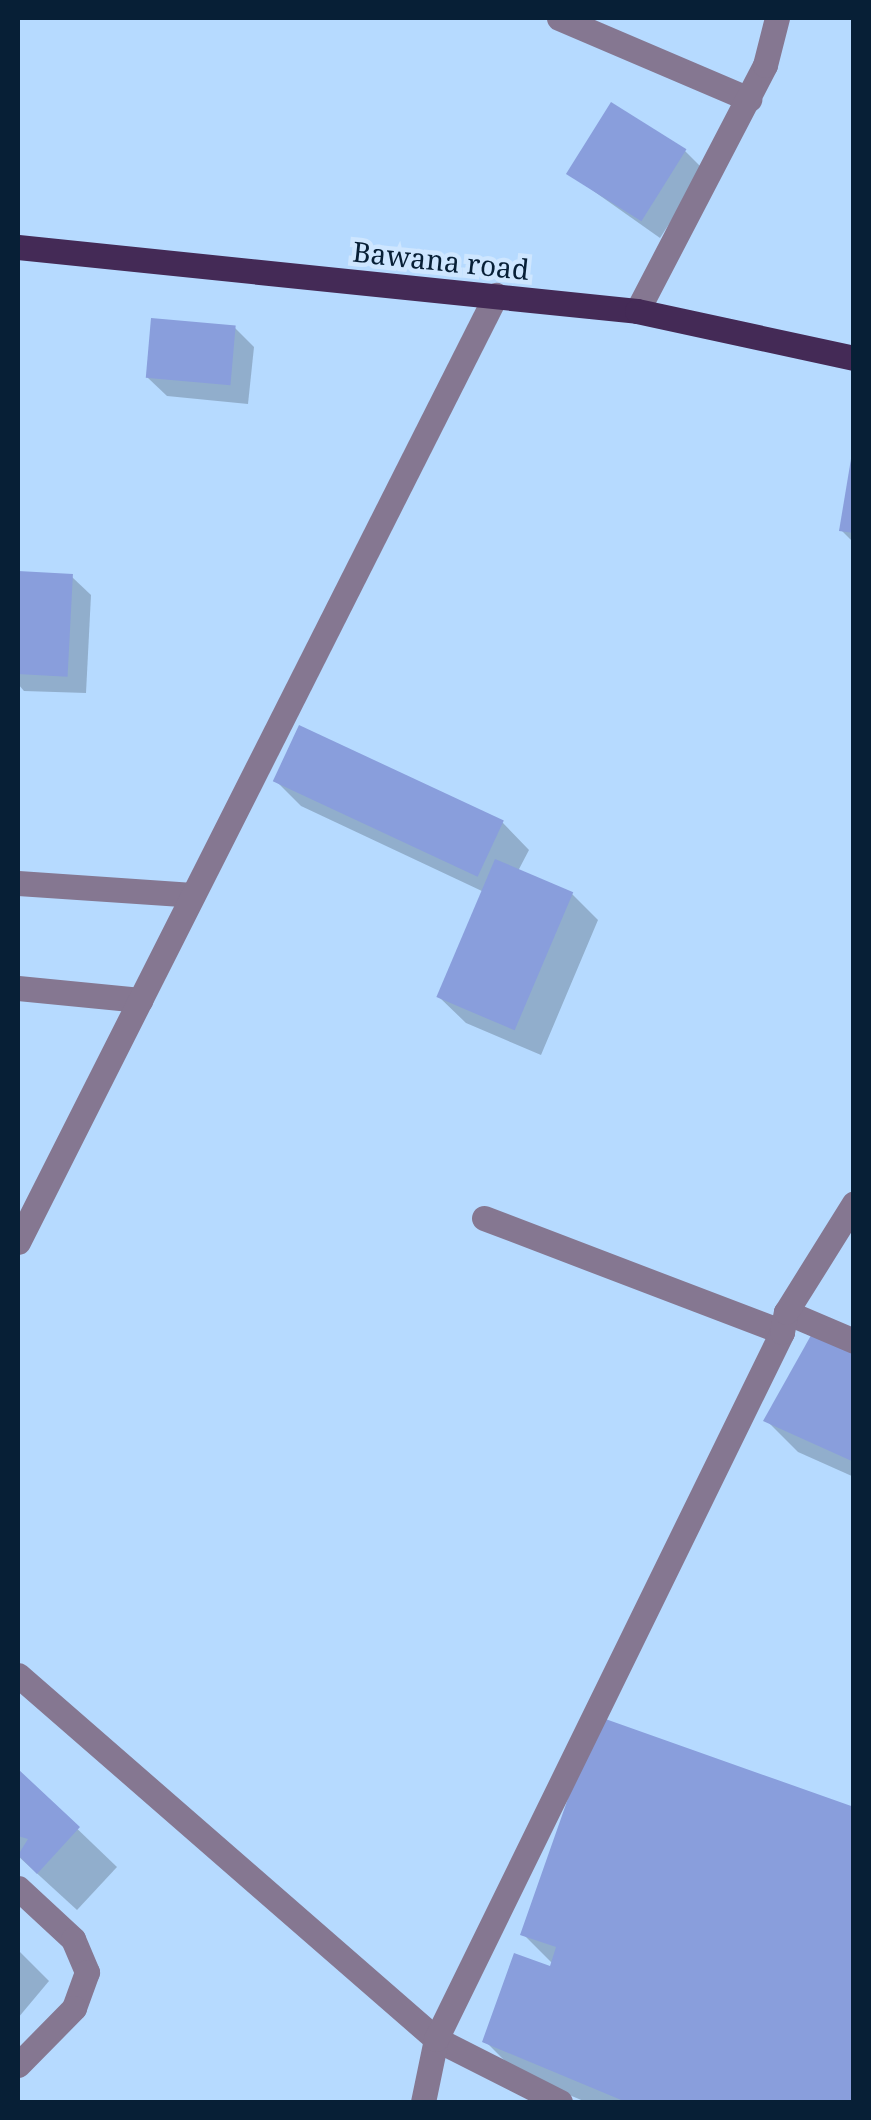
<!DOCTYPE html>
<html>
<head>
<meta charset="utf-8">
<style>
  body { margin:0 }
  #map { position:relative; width:871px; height:2120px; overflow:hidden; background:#b6daff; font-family:"Noto Serif",serif }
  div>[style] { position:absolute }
  .shadow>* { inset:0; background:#0003 }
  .building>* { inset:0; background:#899edc; transform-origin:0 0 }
  .minor>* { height:25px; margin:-12.5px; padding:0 12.5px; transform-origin:12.5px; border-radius:12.5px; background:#857791 }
  .major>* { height:25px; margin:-12.5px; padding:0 12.5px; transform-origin:12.5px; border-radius:12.5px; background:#442a56 }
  span { translate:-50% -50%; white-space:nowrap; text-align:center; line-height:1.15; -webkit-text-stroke:9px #cee6ff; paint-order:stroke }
  .street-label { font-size:28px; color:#071f36 }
  .frame { position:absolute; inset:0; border:20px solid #071f36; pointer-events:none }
</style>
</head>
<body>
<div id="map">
  <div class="shadow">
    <div style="clip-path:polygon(685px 151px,704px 170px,660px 238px,568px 173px)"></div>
    <div style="clip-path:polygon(235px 328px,254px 347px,248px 404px,167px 396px,148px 378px)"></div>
    <div style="clip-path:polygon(854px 442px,854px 543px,841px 530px)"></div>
    <div style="clip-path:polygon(18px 574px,72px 577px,91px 595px,86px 693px,24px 691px,18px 684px)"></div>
    <div style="clip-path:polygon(275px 780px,503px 823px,529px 850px,518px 871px,572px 894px,598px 920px,541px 1055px,466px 1023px,439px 997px,484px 892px,301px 806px)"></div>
    <div style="clip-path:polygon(854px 1350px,854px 1477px,798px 1452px,766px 1420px)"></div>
    <div style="clip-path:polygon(18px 1772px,117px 1867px,77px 1910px,18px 1856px)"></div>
    <div style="clip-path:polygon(854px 1809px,854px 2102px,586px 2102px,517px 2073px,485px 2041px,553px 1964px,523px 1934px)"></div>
    <div style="clip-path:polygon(18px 1950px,49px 1981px,18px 2018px)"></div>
  </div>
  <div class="building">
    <div style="left:611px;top:102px;width:89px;height:85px;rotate:32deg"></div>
    <div style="left:151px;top:318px;width:85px;height:60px;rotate:5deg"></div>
    <div style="clip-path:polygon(854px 441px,854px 533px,839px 531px)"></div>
    <div style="left:18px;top:571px;width:55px;height:103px;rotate:3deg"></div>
    <div style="left:299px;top:725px;width:226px;height:62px;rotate:25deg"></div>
    <div style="left:495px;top:859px;width:85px;height:150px;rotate:23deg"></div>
    <div style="clip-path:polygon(814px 1330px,854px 1347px,854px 1462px,763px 1421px)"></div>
    <div style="clip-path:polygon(597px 1716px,854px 1807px,854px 2102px,626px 2102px,482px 2042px,514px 1953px,550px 1966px,556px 1947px,520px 1935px)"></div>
    <div style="clip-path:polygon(18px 1769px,80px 1827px,37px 1874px,18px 1855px,28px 1839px,18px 1836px)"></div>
  </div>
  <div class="minor">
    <div style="left:559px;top:18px;width:207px;rotate:23.1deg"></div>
    <div style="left:637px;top:311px;width:277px;rotate:-62.5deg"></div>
    <div style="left:765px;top:65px;width:49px;rotate:-75.7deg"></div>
    <div style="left:18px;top:883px;width:175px;rotate:3.9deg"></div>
    <div style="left:18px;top:988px;width:123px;rotate:5.6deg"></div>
    <div style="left:484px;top:1218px;width:319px;rotate:20.9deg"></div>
    <div style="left:18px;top:1242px;width:1061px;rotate:-63.22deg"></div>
    <div style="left:786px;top:1312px;width:74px;rotate:23.1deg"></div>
    <div style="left:18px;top:1675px;width:554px;rotate:41.05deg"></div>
    <div style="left:436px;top:2039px;width:139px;rotate:26.9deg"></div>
    <div style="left:18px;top:1888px;width:75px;rotate:42.8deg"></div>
    <div style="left:73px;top:1939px;width:36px;rotate:67deg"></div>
    <div style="left:87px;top:1972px;width:38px;rotate:110deg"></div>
    <div style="left:74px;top:2008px;width:80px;rotate:134.5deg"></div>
    <div style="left:423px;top:2102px;width:64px;rotate:-78.3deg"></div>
    <div style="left:436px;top:2039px;width:787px;rotate:-63.92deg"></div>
    <div style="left:782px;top:1332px;width:20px;rotate:-79deg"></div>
    <div style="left:786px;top:1312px;width:128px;rotate:-58deg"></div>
  </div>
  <div class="major">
    <div style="left:18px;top:247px;width:622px;rotate:5.9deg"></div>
    <div style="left:637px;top:311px;width:222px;rotate:12.2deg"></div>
  </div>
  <div class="street-label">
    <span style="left:441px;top:260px;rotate:6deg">Bawana road</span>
  </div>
  <div class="frame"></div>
</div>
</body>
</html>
